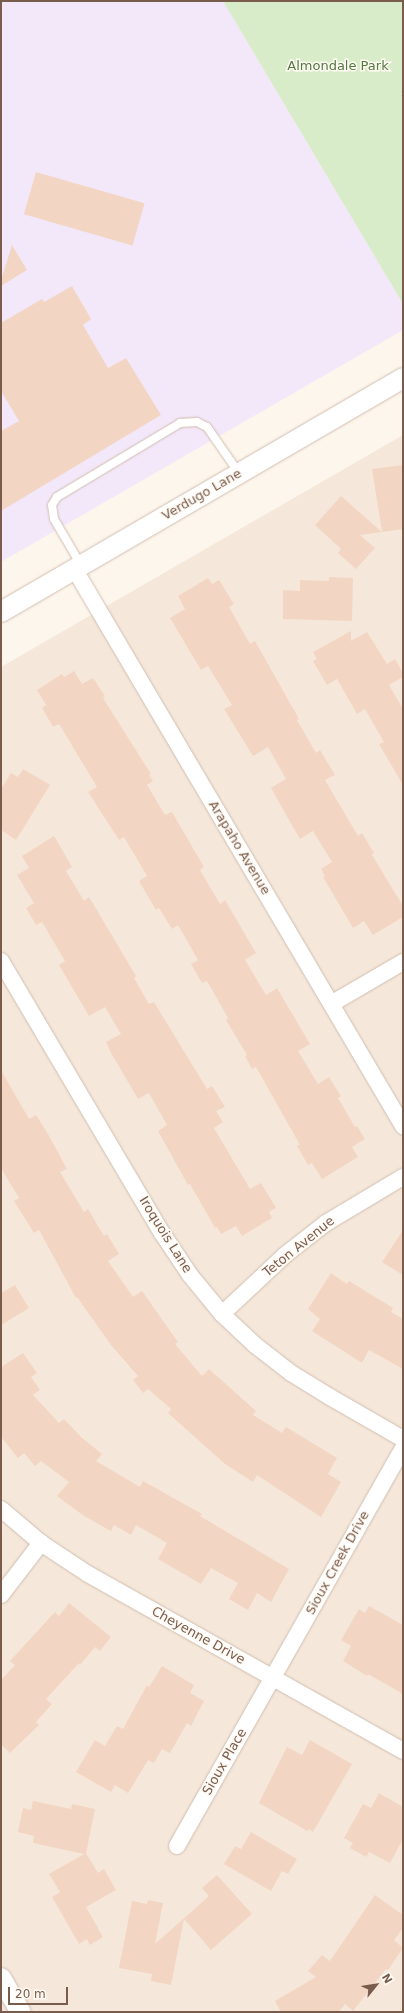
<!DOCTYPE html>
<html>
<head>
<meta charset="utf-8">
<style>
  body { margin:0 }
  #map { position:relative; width:404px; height:2013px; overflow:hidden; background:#fdf6ec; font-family:"DejaVu Sans",sans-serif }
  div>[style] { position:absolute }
  .residential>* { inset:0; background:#f5e8da }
  .education>* { inset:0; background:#f3e8fa }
  .green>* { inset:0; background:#d8ecc9 }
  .building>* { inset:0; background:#f3d5c3; transform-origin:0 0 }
  .path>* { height:2.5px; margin-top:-1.25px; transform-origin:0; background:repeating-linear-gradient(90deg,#d9b8a5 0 1px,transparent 0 4px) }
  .roads { filter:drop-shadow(0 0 1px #d1beb0) drop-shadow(0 0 1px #d1beb0) }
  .service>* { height:8px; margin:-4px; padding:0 4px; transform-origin:4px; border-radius:4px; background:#fff }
  .minor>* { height:16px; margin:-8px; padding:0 8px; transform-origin:8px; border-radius:8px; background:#fff }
  .tertiary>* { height:20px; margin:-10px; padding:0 10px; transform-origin:10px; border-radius:10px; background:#fff }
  span { translate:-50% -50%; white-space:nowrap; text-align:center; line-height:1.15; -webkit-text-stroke:3px #fffaf3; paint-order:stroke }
  .park-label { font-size:13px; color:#537a41 }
  .street-label { font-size:13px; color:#7a5c4d }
  .frame { position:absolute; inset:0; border:2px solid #7a5c4d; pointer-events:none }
  .north { position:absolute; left:356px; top:1965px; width:40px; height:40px; -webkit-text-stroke:3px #fffaf3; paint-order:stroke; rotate:60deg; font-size:11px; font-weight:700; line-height:16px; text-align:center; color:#7a5c4d }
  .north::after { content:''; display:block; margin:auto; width:14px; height:18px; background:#7a5c4d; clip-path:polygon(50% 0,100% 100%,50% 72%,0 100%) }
  .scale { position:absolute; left:8px; top:1987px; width:60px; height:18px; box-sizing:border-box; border:2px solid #7a5c4d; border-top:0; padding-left:5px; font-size:12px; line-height:14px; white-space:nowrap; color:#7a5c4d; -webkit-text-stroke:3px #fffaf3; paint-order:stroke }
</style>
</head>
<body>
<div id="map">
  <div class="residential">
    <div style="clip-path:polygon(403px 435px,403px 2012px,1px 2012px,1px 667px)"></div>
  </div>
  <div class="education">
    <div style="clip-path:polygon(1px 1px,223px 1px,403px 304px,403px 330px,1px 562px)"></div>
  </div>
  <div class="green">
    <div style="clip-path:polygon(223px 1px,403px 1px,403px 304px)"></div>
  </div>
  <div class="building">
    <div style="left:36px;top:172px;width:113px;height:44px;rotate:16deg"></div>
    <div style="clip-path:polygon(12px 245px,27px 270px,1px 286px,1px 280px)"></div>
    <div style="clip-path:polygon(72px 286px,91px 319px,83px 325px,108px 368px,126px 358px,161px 415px,1px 511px,1px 431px,19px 421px,1px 391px,1px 323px,42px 299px,44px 302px)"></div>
    <div style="clip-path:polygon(403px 465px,403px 529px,382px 532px,372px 469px)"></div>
    <div style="clip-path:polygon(341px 496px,382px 532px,360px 535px,375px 548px,356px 569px,338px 553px,341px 549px,315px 525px)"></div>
    <div style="clip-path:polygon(329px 577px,353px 578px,352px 621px,283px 619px,283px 590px,300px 591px,300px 580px,329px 581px)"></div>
    <div style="clip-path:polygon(208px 578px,212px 584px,219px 580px,234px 604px,229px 607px,250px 644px,255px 641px,299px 719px,297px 720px,316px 753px,320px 750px,335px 775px,325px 780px,358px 836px,362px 833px,374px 853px,372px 855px,403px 906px,403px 917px,373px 935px,364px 921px,353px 928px,323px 877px,325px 876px,321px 869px,332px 862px,313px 831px,300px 839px,289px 820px,271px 788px,286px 779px,268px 747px,253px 756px,224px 709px,232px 705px,208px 666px,201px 670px,170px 618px,185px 609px,178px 596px)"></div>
    <div style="clip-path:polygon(351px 631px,351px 641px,367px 632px,387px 664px,395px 659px,403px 673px,403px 677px,389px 685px,403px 709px,403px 785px,379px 744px,384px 742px,365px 709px,357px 714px,337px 679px,327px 685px,313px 661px,317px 659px,313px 652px)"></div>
    <div style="clip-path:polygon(74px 671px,82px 684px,93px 678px,105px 696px,103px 698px,151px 774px,149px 775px,153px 781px,147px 785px,165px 815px,172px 812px,204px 867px,200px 870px,220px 904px,225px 900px,256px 953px,245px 960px,266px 995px,277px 988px,310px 1044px,298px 1051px,318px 1084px,329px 1077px,341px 1096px,338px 1098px,355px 1127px,357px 1126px,365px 1139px,352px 1147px,358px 1157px,322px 1179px,312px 1163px,308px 1165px,297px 1146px,300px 1145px,256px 1067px,252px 1069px,245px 1056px,247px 1055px,226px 1020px,228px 1018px,207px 981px,202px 983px,191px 964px,198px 960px,178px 925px,172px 929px,159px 908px,156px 910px,139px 881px,147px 876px,124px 837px,119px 840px,88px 792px,97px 787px,59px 724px,53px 727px,42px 708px,46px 705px,37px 690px,62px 674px,64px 677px)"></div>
    <div style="clip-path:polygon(23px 769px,50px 785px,16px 840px,1px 830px,1px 789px,11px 773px,18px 777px)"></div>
    <div style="clip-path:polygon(54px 836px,72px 867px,66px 871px,84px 901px,89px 897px,136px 976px,134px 978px,149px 1004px,154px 1002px,207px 1089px,212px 1086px,225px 1107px,216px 1111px,223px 1122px,214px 1128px,250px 1189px,261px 1183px,276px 1208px,269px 1212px,272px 1218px,242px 1236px,236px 1226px,221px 1234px,217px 1227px,215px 1228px,190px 1184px,188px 1185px,158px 1131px,167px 1125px,149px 1093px,138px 1099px,110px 1051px,106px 1042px,121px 1034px,105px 1007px,89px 1016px,59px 965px,65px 961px,42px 922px,36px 925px,26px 908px,34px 903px,17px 875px,29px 868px,22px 856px)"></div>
    <div style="clip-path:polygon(1px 1070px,29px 1119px,36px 1115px,48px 1134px,67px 1169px,60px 1172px,84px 1212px,88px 1209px,104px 1236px,107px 1234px,119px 1254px,108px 1261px,133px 1297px,142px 1291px,178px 1342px,175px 1344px,202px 1376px,209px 1369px,256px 1411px,253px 1415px,282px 1433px,286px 1427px,337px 1458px,328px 1474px,341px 1482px,321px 1517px,257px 1475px,253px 1482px,225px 1464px,168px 1413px,171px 1409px,148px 1389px,143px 1393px,133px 1380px,138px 1376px,111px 1345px,77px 1297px,76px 1298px,39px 1230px,34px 1233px,14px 1201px,19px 1198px,1px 1168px)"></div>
    <div style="clip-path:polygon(403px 1230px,403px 1275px,382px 1262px)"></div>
    <div style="clip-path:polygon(331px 1273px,347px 1284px,349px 1281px,393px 1308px,391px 1312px,403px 1319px,403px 1369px,369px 1350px,362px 1363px,312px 1331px,320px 1319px,308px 1309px)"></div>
    <div style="clip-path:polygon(15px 1285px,29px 1308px,1px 1325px,1px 1293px)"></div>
    <div style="clip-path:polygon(23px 1353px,37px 1373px,31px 1377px,40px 1390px,33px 1395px,59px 1423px,64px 1419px,81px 1437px,102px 1454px,96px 1461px,140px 1487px,143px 1481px,202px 1514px,200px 1516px,289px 1569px,271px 1602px,257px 1593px,248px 1610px,229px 1599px,238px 1583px,211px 1568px,201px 1584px,158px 1559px,167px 1543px,136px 1525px,131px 1535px,114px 1525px,111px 1531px,84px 1516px,57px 1496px,69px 1482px,41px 1461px,35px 1466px,24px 1453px,18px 1458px,1px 1437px,1px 1367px)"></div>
    <div style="clip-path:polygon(69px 1603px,111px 1637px,100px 1651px,95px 1647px,80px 1665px,79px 1663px,46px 1699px,52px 1704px,36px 1722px,39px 1725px,10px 1753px,1px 1744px,1px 1680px,15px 1665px,10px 1661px,55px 1612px,59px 1616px)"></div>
    <div style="clip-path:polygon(369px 1606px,403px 1625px,403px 1694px,368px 1674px,367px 1676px,343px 1661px,351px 1646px,341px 1640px,359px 1609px,365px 1613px)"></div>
    <div style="clip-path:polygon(162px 1666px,194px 1685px,190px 1693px,204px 1701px,191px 1726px,187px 1723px,170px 1753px,162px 1749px,154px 1763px,148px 1760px,128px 1793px,115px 1785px,111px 1792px,76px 1772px,95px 1740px,105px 1746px,117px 1726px,123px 1729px,147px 1685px,149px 1687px)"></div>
    <div style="clip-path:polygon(310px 1740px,352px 1764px,313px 1832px,309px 1829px,307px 1831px,259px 1803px,287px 1747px,302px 1755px)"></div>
    <div style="clip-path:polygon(379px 1793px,403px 1807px,403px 1839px,390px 1863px,369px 1852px,366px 1857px,350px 1848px,353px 1843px,344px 1838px,363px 1804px,371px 1808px)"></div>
    <div style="clip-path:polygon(33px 1801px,71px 1809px,72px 1804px,95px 1809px,86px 1853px,98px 1873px,104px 1869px,116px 1890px,86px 1907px,103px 1937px,90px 1945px,87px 1939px,79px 1944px,52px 1897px,60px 1892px,49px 1874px,84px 1854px,33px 1843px,34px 1836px,18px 1832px,23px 1808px,31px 1810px)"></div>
    <div style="clip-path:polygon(251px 1832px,297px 1859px,288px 1874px,282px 1871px,271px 1891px,224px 1864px,235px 1846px,241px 1849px)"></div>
    <div style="clip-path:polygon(217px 1875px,252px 1914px,211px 1950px,184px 1919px,171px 1985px,151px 1981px,152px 1974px,119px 1968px,132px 1901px,147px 1904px,148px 1900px,163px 1903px,155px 1944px,209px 1896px,202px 1888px)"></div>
    <div style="clip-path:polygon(375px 1895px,403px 1915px,403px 1928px,394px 1940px,403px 1948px,388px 1970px,386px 1969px,353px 2011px,345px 2004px,339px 2012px,281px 2012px,275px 2001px,316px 1977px,308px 1971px,322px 1955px,330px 1961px)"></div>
  </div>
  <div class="path">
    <div style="left:403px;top:91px;width:6px;rotate:90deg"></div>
  </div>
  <div class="roads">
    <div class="service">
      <div style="left:81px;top:565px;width:53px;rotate:-120.4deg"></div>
      <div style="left:54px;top:519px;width:14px;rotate:-98deg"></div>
      <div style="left:52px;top:505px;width:9px;rotate:-58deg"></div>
      <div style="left:57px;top:497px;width:144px;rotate:-31deg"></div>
      <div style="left:180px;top:423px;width:17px;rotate:-3deg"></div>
      <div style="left:197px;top:422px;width:11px;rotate:27deg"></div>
      <div style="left:207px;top:427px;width:56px;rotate:55.2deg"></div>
    </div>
    <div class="minor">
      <div style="left:75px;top:570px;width:646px;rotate:59.46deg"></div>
      <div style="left:1px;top:961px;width:316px;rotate:59.4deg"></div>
      <div style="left:162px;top:1233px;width:50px;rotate:56.3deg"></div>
      <div style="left:190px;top:1275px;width:50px;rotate:50.6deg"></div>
      <div style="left:222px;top:1314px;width:45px;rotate:43.2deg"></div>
      <div style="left:255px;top:1345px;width:46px;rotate:37.9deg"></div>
      <div style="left:291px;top:1373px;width:46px;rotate:31.6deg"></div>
      <div style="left:330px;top:1397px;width:84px;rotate:29.9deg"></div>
      <div style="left:331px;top:1004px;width:83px;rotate:-30.3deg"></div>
      <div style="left:222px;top:1314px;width:86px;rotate:-43.1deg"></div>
      <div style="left:285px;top:1255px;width:52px;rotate:-38deg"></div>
      <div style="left:326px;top:1223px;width:90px;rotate:-30.9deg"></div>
      <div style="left:1px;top:1509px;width:52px;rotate:40.4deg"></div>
      <div style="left:41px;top:1543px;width:56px;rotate:33.4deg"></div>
      <div style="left:88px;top:1574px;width:361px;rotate:29.3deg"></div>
      <div style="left:1px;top:1595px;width:66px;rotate:-52.4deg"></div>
      <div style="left:177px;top:1846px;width:458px;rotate:-60.4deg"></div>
    </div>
    <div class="tertiary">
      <div style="left:1px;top:612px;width:465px;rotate:-30.2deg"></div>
      <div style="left:1px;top:1978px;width:39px;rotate:60deg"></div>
    </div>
  </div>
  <div class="park-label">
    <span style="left:338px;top:66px">Almondale Park</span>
  </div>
  <div class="street-label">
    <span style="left:202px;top:495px;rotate:-30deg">Verdugo Lane</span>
    <span style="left:239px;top:848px;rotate:59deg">Arapaho Avenue</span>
    <span style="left:165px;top:1235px;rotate:58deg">Iroquois Lane</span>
    <span style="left:299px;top:1247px;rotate:-39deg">Teton Avenue</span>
    <span style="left:338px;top:1563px;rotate:-61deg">Sioux Creek Drive</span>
    <span style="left:198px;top:1636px;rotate:29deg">Cheyenne Drive</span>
    <span style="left:225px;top:1762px;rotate:-60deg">Sioux Place</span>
  </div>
  <div class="frame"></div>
  <div class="north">N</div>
  <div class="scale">20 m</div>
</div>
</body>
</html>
